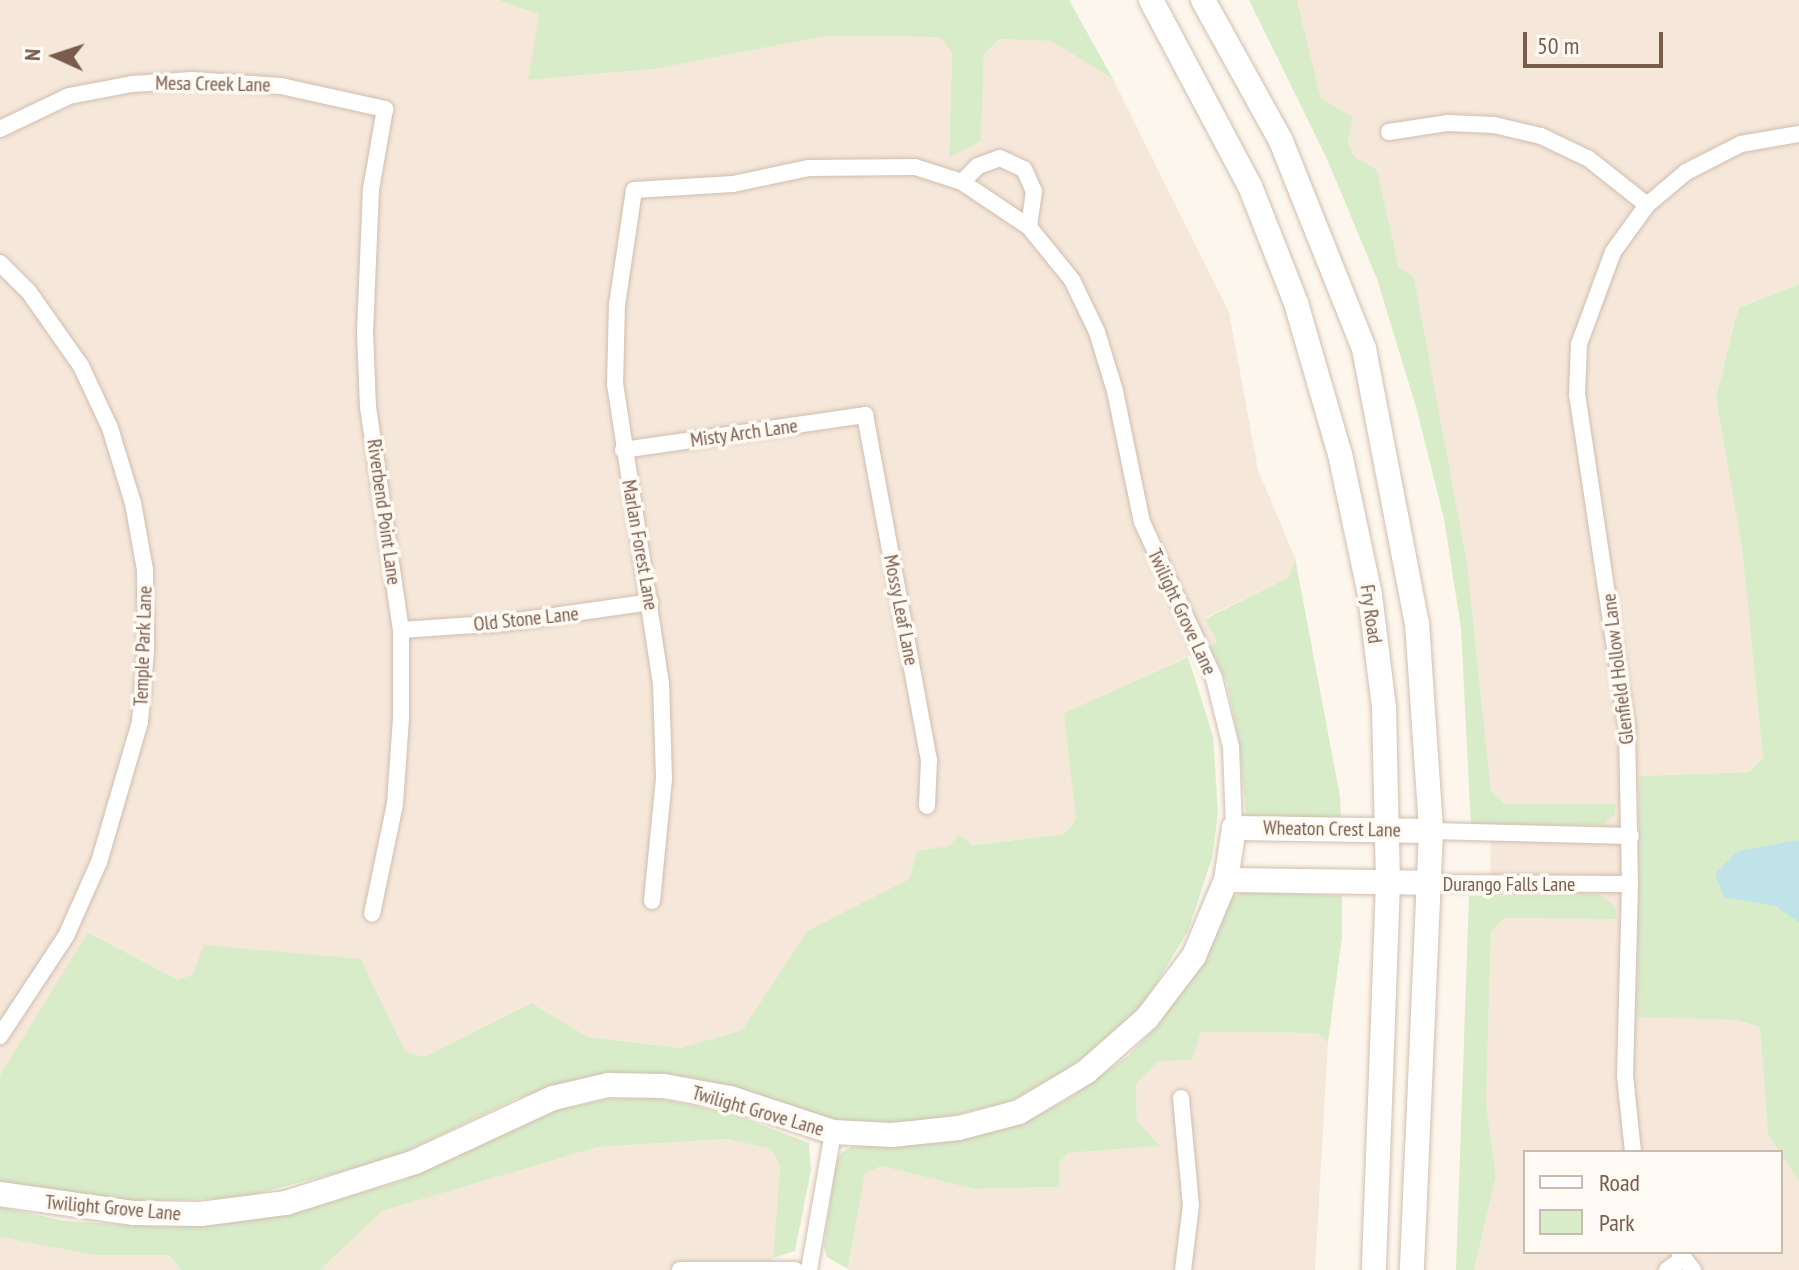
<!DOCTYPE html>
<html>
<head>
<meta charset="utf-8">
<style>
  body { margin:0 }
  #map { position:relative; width:1799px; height:1270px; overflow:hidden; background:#fdf6ec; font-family:"PT Sans Narrow",sans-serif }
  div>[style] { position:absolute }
  .residential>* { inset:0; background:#f5e8da }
  .green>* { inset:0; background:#d8ecc9 }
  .water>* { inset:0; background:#bfe3e8 }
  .roads { filter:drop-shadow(0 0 2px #d1beb0) drop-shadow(0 0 2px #d1beb0) }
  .street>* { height:16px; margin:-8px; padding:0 8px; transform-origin:8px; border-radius:8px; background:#fff }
  .secondary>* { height:24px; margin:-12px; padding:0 12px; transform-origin:12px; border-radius:12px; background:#fff }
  span { translate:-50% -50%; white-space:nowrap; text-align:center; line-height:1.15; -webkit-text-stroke:7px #fffaf3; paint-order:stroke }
  .street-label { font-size:20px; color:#7a5c4d }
  .legend { position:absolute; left:1523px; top:1150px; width:260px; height:104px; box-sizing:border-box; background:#fffaf3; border:2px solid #cabbb1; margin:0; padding:10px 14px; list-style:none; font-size:24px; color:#7a5c4d }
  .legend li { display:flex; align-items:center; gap:16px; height:40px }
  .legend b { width:40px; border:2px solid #cabbb1 }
  .north { position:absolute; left:16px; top:16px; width:80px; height:80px; -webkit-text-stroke:6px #fffaf3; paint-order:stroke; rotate:273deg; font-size:22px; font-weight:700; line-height:32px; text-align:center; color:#7a5c4d }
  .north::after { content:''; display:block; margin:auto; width:28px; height:36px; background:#7a5c4d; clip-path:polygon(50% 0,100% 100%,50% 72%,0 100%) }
  .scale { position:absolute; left:1523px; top:32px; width:140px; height:36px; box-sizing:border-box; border:4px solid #7a5c4d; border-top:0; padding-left:10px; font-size:24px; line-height:28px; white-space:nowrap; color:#7a5c4d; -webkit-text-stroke:6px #fffaf3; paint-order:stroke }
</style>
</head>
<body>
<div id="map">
  <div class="residential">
    <div style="clip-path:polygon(0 0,498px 0,540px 14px,529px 80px,654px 69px,826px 36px,939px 37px,952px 52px,949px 157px,981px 141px,984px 54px,999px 39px,1051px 41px,1113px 79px,1229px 312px,1258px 470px,1295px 558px,1289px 577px,1205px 618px,1217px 643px,1065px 713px,1076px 820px,1064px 834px,917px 851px,909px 879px,808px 930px,742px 1030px,681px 1048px,588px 1037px,530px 1003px,424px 1057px,405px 1051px,361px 959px,193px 974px,178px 980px,89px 932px,0 1075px)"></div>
    <div style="clip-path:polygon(1297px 0,1799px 0,1799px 284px,1738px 308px,1716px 398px,1742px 549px,1763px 758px,1749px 772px,1639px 776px,1637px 1016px,1736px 1020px,1760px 1027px,1768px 1135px,1779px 1152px,1525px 1152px,1525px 1252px,1781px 1252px,1781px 1154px,1799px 1181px,1799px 1270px,1474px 1270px,1496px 1176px,1486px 1104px,1491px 931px,1505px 918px,1616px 919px,1598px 894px,1490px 896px,1491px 827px,1603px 825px,1615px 814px,1616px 805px,1505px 804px,1491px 791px,1467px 562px,1414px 277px,1399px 267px,1377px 170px,1354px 156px,1348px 143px,1353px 117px,1321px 98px)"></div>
    <div style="clip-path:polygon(1201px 1032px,1317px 1033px,1328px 1042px,1315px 1270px,848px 1270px,865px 1174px,881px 1166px,973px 1189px,1059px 1187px,1059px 1163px,1068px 1153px,1159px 1146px,1137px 1121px,1136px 1084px,1158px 1061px,1182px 1057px)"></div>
    <div style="clip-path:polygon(727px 1139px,771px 1149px,780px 1165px,772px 1270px,320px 1270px,381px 1211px,598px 1147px)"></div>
    <div style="clip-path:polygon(0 1237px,93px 1255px,169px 1255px,181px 1270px,0 1270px)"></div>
  </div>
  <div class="green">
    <div style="clip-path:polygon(498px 0,1069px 0,1113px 79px,1051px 41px,999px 39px,984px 54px,981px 141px,949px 158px,952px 52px,939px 37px,826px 36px,654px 69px,528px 80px,539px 14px)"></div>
    <div style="clip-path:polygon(1249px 0,1297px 0,1321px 98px,1353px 117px,1348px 143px,1354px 156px,1377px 170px,1399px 267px,1414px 277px,1467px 562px,1491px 791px,1505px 804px,1616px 804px,1615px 814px,1603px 825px,1471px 826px,1461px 628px,1444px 519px,1417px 410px,1377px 279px,1327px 159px)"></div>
    <div style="clip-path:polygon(1799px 284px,1799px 1181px,1768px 1135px,1760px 1027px,1736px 1020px,1637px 1017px,1639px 776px,1749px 772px,1763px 758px,1742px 549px,1716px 398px,1738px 308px)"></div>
    <div style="clip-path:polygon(1295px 558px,1340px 796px,1341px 826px,1255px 822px,1246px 815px,1239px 741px,1227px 683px,1210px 647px,1217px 642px,1205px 619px,1289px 577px)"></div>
    <div style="clip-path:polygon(1188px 657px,1213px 736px,1218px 813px,1212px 858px,1188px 931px,1145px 1002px,1114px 1035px,1046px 1084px,1005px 1103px,924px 1122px,884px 1124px,838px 1120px,691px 1077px,583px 1079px,515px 1099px,393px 1158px,241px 1198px,123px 1202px,0 1183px,0 1075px,88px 932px,178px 980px,193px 974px,204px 945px,361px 959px,405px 1051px,424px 1057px,531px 1003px,588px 1037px,681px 1048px,742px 1030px,808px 930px,909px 879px,917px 851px,949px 846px,959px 835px,972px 845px,1064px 834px,1076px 820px,1064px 713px)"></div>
    <div style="clip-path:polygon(1248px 891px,1342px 896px,1342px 937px,1328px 1042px,1317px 1033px,1201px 1032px,1192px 1060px,1158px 1061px,1136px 1084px,1137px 1121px,1160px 1146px,1068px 1153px,1059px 1163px,1059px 1187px,973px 1189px,881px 1166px,865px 1174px,848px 1269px,827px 1257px,824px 1246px,836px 1161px,842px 1152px,851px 1147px,961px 1140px,1033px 1118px,1068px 1099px,1129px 1055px,1159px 1024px,1203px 957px,1228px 898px)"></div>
    <div style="clip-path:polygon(1598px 894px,1614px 905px,1617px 919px,1505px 918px,1491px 931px,1486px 1104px,1496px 1176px,1474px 1270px,1456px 1270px,1469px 896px)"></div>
    <div style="clip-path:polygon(654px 1098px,727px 1112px,809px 1143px,811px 1170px,795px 1251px,773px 1258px,780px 1165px,771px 1149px,727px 1139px,598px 1147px,382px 1211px,320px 1270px,181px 1270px,169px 1255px,93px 1255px,0 1237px,0 1207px,65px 1221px,166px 1227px,303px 1210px,401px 1181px,540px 1114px,608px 1099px)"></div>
  </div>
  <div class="water">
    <div style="clip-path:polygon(1799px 840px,1799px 922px,1775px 906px,1724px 897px,1715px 874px,1738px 851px)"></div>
  </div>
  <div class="roads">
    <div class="street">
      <div style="left:0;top:129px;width:76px;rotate:-25.6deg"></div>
      <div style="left:69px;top:96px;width:64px;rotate:-10.8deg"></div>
      <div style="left:132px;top:84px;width:60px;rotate:-3.8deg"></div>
      <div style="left:192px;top:80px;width:89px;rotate:3.9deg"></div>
      <div style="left:281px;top:86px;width:107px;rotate:12.5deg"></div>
      <div style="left:385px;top:109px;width:81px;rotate:99.9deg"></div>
      <div style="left:371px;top:189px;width:143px;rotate:92.4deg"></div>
      <div style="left:365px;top:332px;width:75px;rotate:87.7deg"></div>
      <div style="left:368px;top:407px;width:225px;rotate:81.6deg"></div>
      <div style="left:401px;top:630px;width:88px;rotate:90deg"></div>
      <div style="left:401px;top:718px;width:86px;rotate:94deg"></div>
      <div style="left:395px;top:804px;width:112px;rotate:101.8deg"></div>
      <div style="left:1389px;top:132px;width:60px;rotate:-8.7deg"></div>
      <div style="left:1448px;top:123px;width:46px;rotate:2.5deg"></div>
      <div style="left:1494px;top:125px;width:48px;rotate:13.2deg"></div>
      <div style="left:1541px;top:136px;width:53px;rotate:25.6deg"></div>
      <div style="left:1589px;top:159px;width:74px;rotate:38.4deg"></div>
      <div style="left:962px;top:182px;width:23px;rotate:-45deg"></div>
      <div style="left:978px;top:166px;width:23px;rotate:-20deg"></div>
      <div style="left:1000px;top:158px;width:26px;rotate:25deg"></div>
      <div style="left:1024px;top:169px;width:24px;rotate:66deg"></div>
      <div style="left:1034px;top:191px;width:36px;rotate:98deg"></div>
      <div style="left:0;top:263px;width:41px;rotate:45deg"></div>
      <div style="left:29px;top:292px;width:90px;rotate:54.9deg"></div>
      <div style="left:81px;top:366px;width:68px;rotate:64.9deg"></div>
      <div style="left:110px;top:428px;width:78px;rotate:73deg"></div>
      <div style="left:133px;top:503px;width:68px;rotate:79.8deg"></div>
      <div style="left:145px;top:570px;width:80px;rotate:89.3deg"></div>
      <div style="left:146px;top:650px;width:72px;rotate:94.8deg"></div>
      <div style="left:140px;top:722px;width:146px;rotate:106.3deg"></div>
      <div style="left:99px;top:862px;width:81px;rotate:114deg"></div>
      <div style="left:66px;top:936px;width:120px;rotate:123.4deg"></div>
      <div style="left:623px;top:450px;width:245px;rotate:-8.2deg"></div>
      <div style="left:865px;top:415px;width:351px;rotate:79.5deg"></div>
      <div style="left:929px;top:760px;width:46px;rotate:92.5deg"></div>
      <div style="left:401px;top:630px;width:103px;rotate:-3.9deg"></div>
      <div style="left:504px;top:623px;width:148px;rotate:-8.1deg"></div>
      <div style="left:1431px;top:831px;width:200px;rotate:1.4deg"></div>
      <div style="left:1430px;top:883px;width:200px;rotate:0.3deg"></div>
      <div style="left:652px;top:901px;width:124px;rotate:-84.4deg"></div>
      <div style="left:664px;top:778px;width:94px;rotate:-91.8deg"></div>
      <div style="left:661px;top:684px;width:303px;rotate:-98.7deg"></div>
      <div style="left:615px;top:385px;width:80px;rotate:-88.6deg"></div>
      <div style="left:617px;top:305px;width:116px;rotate:-81.6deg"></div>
      <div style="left:634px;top:190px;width:99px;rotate:-3.5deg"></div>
      <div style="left:733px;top:184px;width:78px;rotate:-11.9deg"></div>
      <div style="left:809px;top:168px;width:106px;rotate:-0.5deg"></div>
      <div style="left:915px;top:167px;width:49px;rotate:17.7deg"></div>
      <div style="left:962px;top:182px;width:81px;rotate:33.9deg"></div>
      <div style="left:1029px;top:227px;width:68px;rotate:50.9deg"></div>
      <div style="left:1072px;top:280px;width:58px;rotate:64.3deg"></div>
      <div style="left:1097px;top:332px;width:62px;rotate:73deg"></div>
      <div style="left:1115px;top:391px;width:134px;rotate:78.4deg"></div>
      <div style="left:1142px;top:522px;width:172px;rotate:65.2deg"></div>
      <div style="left:1214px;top:678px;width:71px;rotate:76.2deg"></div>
      <div style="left:1231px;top:747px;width:81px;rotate:87.9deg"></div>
      <div style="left:1181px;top:1098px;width:107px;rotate:84.7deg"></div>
      <div style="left:1191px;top:1205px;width:65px;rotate:97deg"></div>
      <div style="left:1633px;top:1152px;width:76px;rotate:-96deg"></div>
      <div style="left:1625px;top:1076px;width:192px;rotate:-88.5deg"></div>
      <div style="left:1630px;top:884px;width:156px;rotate:-91.1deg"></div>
      <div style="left:1627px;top:728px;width:337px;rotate:-98.5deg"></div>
      <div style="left:1577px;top:395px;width:51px;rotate:-87.8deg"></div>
      <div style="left:1579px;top:344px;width:98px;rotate:-69.7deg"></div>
      <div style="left:1613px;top:252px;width:58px;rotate:-54.1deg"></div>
      <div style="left:1647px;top:205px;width:51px;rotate:-40.2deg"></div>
      <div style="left:1686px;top:172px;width:62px;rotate:-27deg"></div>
      <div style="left:1741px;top:144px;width:59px;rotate:-9.8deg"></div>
      <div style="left:1679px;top:1252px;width:23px;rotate:52deg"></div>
      <div style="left:680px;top:1270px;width:115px"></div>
      <div style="left:809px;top:1270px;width:140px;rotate:-80.1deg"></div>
      <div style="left:1667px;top:1270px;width:19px;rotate:-35deg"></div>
    </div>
    <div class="secondary">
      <div style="left:1151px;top:0;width:211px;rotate:62deg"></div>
      <div style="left:1250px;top:186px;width:126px;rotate:68.5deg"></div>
      <div style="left:1296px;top:303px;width:157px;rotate:73.8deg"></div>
      <div style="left:1340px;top:454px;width:144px;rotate:78deg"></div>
      <div style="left:1370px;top:595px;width:113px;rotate:82.9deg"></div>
      <div style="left:1384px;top:707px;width:176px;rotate:88.7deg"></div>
      <div style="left:1388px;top:883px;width:387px;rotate:92.1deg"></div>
      <div style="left:1203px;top:0;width:161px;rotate:61deg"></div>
      <div style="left:1281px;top:141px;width:224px;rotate:68.2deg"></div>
      <div style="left:1364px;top:349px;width:279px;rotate:79.1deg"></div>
      <div style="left:1417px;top:623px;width:208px;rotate:86.1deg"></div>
      <div style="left:1431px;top:831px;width:439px;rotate:92.5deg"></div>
      <div style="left:1226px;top:880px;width:204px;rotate:0.8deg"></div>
      <div style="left:0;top:1194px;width:134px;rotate:8.1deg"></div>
      <div style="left:133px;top:1213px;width:68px;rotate:0.8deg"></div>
      <div style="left:201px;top:1214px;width:86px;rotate:-7.4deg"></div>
      <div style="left:286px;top:1203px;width:135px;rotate:-17.6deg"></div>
      <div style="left:415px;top:1162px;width:152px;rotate:-24.9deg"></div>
      <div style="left:553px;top:1098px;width:57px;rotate:-13.3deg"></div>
      <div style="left:608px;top:1085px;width:56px;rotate:1deg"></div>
      <div style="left:664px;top:1086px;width:67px;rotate:10.3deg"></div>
      <div style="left:730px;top:1098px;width:108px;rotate:18.3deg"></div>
      <div style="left:833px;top:1132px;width:59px;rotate:2.9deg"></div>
      <div style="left:892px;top:1135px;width:67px;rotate:-6deg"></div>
      <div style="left:959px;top:1128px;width:62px;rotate:-14.9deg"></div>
      <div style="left:1019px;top:1112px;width:78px;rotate:-30.8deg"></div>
      <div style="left:1086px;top:1072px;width:81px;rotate:-41.5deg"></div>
      <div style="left:1147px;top:1018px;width:78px;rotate:-52.8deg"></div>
      <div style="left:1194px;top:956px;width:82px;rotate:-67.2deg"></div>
      <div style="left:1226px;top:880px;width:53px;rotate:-81.3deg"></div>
      <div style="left:1234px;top:828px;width:197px;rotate:0.9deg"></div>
    </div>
  </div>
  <div class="street-label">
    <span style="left:213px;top:84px;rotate:1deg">Mesa Creek Lane</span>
    <span style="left:744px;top:433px;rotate:-8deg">Misty Arch Lane</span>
    <span style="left:384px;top:512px;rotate:82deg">Riverbend Point Lane</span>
    <span style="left:640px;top:545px;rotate:80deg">Marlan Forest Lane</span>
    <span style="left:901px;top:610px;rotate:79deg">Mossy Leaf Lane</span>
    <span style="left:1182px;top:612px;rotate:65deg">Twilight Grove Lane</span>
    <span style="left:1371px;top:614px;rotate:82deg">Fry Road</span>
    <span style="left:526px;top:619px;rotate:-6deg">Old Stone Lane</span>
    <span style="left:143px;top:646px;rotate:-88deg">Temple Park Lane</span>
    <span style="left:1618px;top:669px;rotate:-97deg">Glenfield Hollow Lane</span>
    <span style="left:1332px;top:829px;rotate:1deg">Wheaton Crest Lane</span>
    <span style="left:1509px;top:884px">Durango Falls Lane</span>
    <span style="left:758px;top:1111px;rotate:16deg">Twilight Grove Lane</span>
    <span style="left:113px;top:1208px;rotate:5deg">Twilight Grove Lane</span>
  </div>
  <ul class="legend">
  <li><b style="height:10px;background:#fff"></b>Road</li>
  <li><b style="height:22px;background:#d8ecc9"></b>Park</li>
  </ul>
  <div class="north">N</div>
  <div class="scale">50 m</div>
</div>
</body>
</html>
